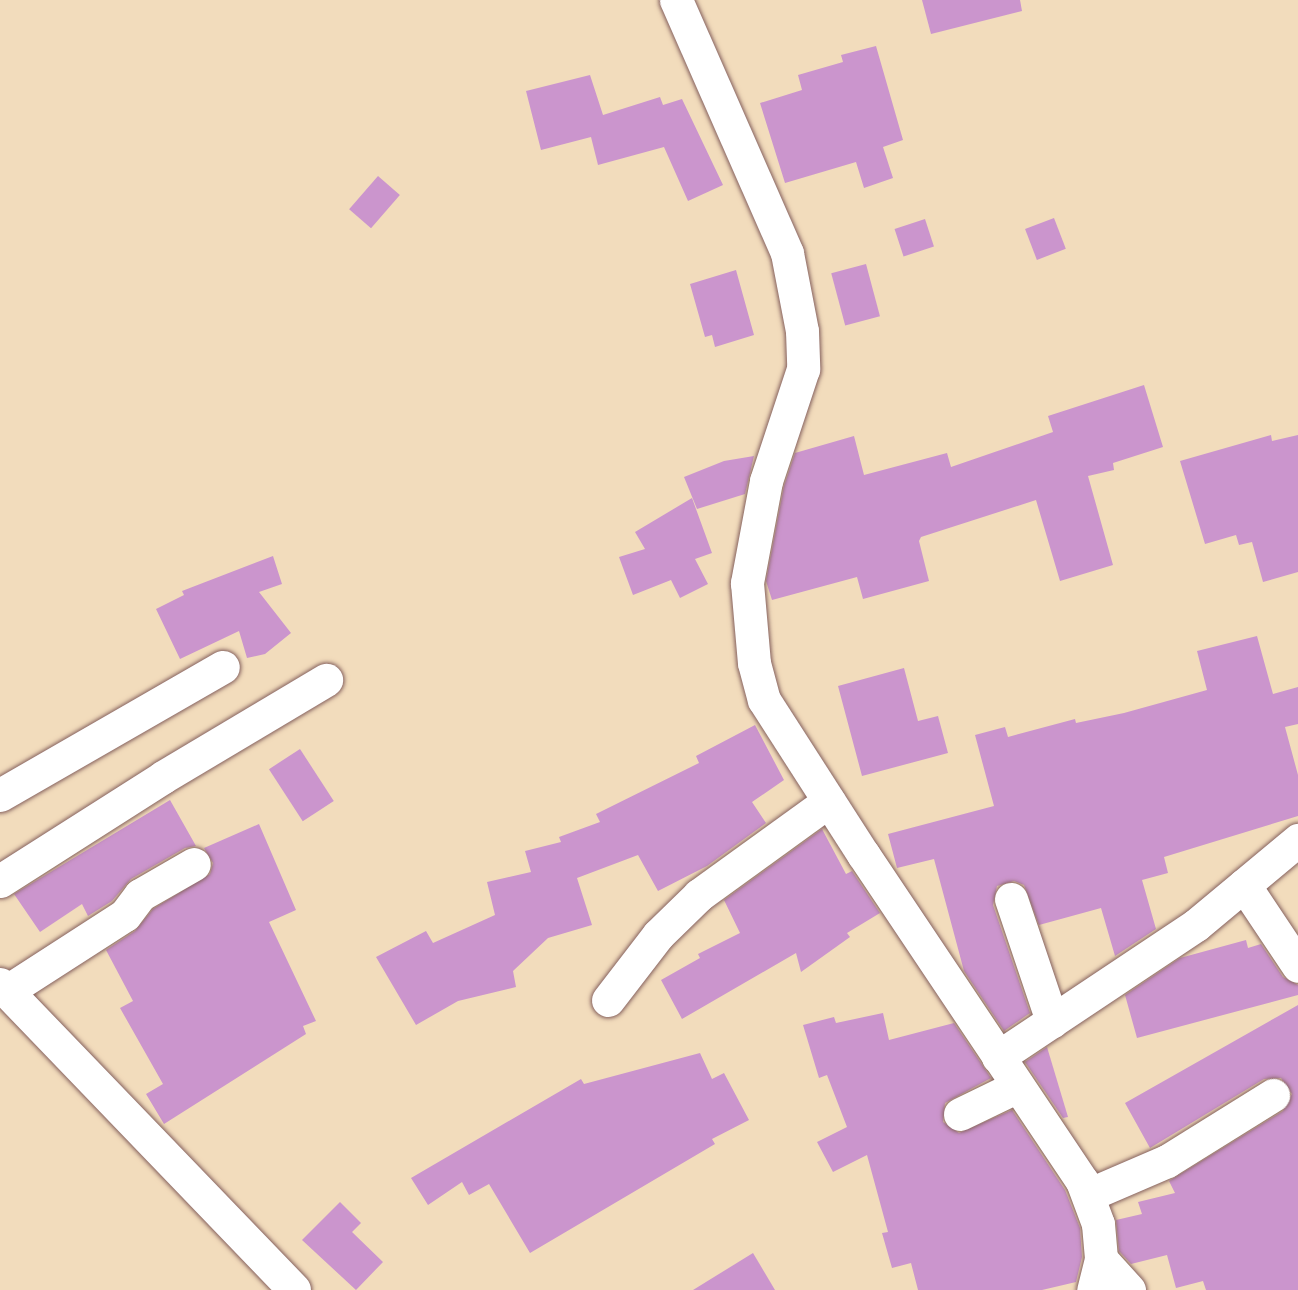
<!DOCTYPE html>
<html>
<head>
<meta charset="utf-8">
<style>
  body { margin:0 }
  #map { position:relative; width:1298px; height:1290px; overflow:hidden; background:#f2dcbc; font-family:"Architects Daughter",sans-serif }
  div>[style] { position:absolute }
  .building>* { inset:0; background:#cb95cd; transform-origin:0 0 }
  .roads { filter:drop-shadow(0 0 2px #85615e) drop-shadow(0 0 2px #85615e) }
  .street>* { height:33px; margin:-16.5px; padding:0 16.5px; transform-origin:16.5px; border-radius:16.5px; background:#fff }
  .secondary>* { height:33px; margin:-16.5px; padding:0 16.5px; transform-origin:16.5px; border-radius:16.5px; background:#fff }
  span { translate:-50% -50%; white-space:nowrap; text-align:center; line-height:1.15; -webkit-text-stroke:4.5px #fcf5e5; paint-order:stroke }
</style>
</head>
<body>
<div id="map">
  <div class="building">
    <div style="clip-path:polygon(922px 0,1020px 0,1022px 11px,931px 34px)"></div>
    <div style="clip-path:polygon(876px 46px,903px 140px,883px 147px,893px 178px,864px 188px,856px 162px,785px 183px,760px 103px,802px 90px,798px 75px,843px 62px,841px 55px)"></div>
    <div style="clip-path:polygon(590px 75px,603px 115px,660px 97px,663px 105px,682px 99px,723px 185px,688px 201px,664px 147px,598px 165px,591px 137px,541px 150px,526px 91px)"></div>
    <div style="left:378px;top:176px;width:29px;height:44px;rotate:41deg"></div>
    <div style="left:1054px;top:218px;width:33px;height:31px;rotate:69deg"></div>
    <div style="left:925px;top:219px;width:29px;height:32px;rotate:72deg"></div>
    <div style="left:866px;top:264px;width:54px;height:36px;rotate:75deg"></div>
    <div style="clip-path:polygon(736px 270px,754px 335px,715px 347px,712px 335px,705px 337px,690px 284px)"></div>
    <div style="clip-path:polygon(1144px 385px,1163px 447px,1113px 463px,1114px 470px,1088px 476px,1113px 565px,1060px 581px,1036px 500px,921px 537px,919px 541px,929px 581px,863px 599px,857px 577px,772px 600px,766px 581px,784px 486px,795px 453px,854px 436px,864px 475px,947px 453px,951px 467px,1053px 432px,1048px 416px)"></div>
    <div style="clip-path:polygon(1271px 435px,1272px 441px,1298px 435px,1298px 572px,1263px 582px,1252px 542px,1239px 545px,1236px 535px,1205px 544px,1180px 461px)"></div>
    <div style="clip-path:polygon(754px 456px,745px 494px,697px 509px,684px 477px,724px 461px)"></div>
    <div style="clip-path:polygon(692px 498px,712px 553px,695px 559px,708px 584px,680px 598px,671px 580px,633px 595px,619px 557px,645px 549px,635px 532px)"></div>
    <div style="clip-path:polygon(273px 556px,282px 584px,259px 592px,291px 633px,265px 654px,247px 658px,239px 631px,180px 659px,156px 609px,184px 595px,182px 591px)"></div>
    <div style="clip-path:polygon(1257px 636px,1273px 694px,1298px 687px,1298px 724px,1285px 727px,1298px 775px,1298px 816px,1164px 857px,1168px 873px,1142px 880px,1156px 929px,1115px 956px,1101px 908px,1039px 925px,1024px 885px,1014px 881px,997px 886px,993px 905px,1030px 1013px,1004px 1031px,964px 971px,934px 859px,897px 868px,888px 834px,994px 806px,975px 735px,1005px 727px,1008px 737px,1075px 719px,1076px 723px,1124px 713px,1207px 690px,1197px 651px)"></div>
    <div style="clip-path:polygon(904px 668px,918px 721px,938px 716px,948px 753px,862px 776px,838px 686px)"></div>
    <div style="clip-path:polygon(755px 725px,784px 780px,752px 802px,766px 823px,707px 866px,658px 891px,638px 855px,577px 878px,592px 925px,548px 938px,513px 971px,516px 987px,458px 1001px,416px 1025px,376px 957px,426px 931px,433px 943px,495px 915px,487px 882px,531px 872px,525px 851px,561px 842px,559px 837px,600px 822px,596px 814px,699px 763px,696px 756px)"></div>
    <div style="left:300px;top:749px;width:62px;height:37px;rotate:57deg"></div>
    <div style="clip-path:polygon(170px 800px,196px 846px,185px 848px,131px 879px,112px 901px,88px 916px,82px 904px,40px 932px,14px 894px)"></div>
    <div style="clip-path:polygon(259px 824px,296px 910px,269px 922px,316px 1021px,303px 1026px,306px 1034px,164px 1124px,146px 1094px,163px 1084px,120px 1008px,133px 1001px,106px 950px,135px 931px,153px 909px,210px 874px,213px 863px,204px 848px)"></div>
    <div style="clip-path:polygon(822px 829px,846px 874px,852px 871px,880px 913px,847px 933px,850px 937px,801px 972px,796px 953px,682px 1019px,661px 980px,700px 958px,698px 954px,740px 933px,724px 900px)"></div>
    <div style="clip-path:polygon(1246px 940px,1248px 948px,1261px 944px,1283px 977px,1298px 985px,1298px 995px,1137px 1038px,1125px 995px,1180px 958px)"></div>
    <div style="clip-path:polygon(1298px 1005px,1298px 1290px,1206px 1290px,1203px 1281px,1176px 1288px,1167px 1255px,1131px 1264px,1119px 1251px,1116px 1220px,1142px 1214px,1138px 1202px,1175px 1193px,1169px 1181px,1283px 1111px,1292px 1094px,1281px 1078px,1264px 1079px,1150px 1148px,1125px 1103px)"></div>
    <div style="clip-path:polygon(883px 1013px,889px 1040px,954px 1023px,991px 1078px,945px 1103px,943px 1122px,959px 1133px,1012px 1110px,1065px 1190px,1080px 1228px,1082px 1257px,1076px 1282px,1042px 1290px,918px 1290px,911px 1263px,892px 1268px,882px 1233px,888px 1232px,867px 1155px,833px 1172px,817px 1142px,847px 1127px,827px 1075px,819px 1078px,803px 1025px,834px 1017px,836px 1023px)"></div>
    <div style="clip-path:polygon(1047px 1047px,1068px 1117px,1063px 1118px,1025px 1062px)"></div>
    <div style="clip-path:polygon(700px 1053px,712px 1079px,724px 1073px,749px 1120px,712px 1139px,715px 1144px,530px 1253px,489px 1184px,469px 1195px,462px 1182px,428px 1205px,411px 1178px,581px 1079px,584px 1084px)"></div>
    <div style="clip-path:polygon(340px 1202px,361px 1223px,352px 1232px,383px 1262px,356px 1290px,302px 1240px)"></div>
    <div style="clip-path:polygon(753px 1253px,775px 1290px,693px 1290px)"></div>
  </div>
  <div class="roads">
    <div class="street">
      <div style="left:676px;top:0;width:276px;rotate:66.3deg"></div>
      <div style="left:787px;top:253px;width:79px;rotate:79.1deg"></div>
      <div style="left:802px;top:331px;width:38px;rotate:88deg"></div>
      <div style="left:803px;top:369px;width:118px;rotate:108.3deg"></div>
      <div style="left:766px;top:481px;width:104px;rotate:100.6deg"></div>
      <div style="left:747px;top:583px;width:80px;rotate:85deg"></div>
      <div style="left:754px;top:663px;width:38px;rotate:75deg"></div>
      <div style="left:764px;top:700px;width:183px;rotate:57.3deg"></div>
      <div style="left:863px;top:854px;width:394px;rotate:56.2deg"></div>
      <div style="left:1082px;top:1181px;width:46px;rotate:69.6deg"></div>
      <div style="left:1098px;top:1224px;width:35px;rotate:85deg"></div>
      <div style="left:1101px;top:1259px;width:32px;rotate:104deg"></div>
      <div style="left:0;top:795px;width:257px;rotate:-29.9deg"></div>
      <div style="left:0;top:881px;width:193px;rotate:-32.5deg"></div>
      <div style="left:163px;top:777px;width:190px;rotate:-30.8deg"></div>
      <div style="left:1244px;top:885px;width:97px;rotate:56.3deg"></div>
      <div style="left:1011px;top:899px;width:129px;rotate:71.4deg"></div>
      <div style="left:7px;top:991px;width:140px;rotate:-32.8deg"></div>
      <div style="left:125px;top:915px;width:25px;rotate:-53deg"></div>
      <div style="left:140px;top:895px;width:62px;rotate:-29.9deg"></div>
      <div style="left:608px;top:1000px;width:82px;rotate:-52.4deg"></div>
      <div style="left:658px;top:935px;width:57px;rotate:-44.3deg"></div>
      <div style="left:699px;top:895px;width:160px;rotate:-35.9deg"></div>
      <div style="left:998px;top:1057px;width:238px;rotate:-33.7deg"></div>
      <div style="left:1196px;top:925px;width:133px;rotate:-39.8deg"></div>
      <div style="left:960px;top:1114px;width:64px;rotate:-25.8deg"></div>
      <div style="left:1088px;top:1195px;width:86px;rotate:-23.3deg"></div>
      <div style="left:1167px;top:1161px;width:125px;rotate:-31.9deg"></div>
      <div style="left:1101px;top:1259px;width:42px;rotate:47.9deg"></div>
    </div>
    <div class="secondary">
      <div style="left:0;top:984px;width:424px;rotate:46.1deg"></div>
    </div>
  </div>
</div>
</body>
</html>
